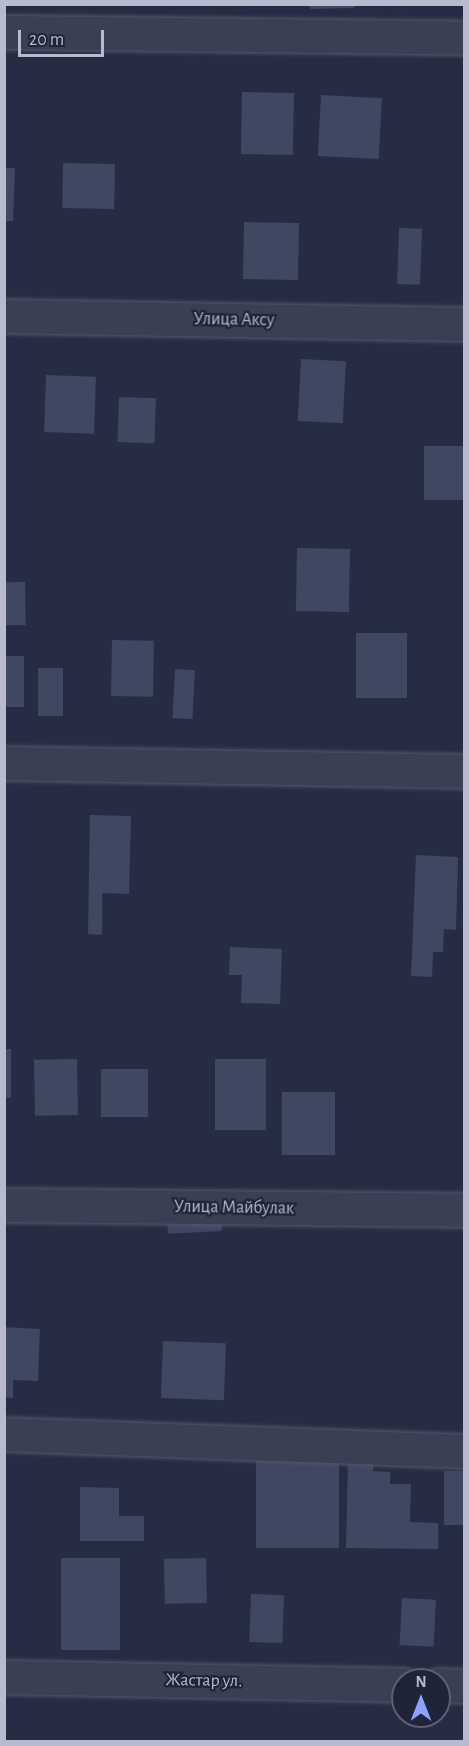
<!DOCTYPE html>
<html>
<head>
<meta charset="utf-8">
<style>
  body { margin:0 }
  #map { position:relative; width:469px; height:1746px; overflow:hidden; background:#262c43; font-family:"Alegreya Sans",sans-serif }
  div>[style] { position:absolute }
  .building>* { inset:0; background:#404761; transform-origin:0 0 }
  .roads { filter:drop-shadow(0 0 2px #53576a) drop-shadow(0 0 2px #53576a) }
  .minor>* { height:33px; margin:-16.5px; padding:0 16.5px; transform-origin:16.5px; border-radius:16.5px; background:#3a3f53 }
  span { translate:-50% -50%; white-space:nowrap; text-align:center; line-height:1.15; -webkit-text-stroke:4.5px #1f2438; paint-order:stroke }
  .street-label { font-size:18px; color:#b8bbcd }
  .frame { position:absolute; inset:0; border:6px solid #b8bbcd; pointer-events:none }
  .north { position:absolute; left:391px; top:1668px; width:60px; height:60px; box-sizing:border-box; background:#1f2438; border:2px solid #5c6074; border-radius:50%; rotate:0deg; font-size:16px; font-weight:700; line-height:24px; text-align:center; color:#b8bbcd }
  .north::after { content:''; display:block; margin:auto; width:21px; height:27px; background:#8ea2fb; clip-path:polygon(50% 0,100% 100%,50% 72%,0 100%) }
  .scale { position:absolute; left:18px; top:30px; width:86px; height:27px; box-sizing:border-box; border:3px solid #b8bbcd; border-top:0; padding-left:8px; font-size:18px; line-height:21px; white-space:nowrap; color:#b8bbcd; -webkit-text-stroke:4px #1f2438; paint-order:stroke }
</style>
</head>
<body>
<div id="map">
  <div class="building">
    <div style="clip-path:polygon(309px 4px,354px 4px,354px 8px,310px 9px)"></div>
    <div style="left:242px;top:92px;width:52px;height:62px;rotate:1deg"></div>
    <div style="left:321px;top:95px;width:61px;height:61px;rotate:3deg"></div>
    <div style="left:63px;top:163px;width:52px;height:45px;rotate:1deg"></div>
    <div style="clip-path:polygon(4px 168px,15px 168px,13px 221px,4px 221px)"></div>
    <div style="left:244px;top:222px;width:55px;height:57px;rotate:1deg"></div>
    <div style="left:399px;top:228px;width:23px;height:56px;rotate:2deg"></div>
    <div style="left:301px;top:359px;width:45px;height:62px;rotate:3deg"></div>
    <div style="left:46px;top:375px;width:50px;height:57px;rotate:2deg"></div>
    <div style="left:119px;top:397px;width:37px;height:45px;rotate:2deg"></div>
    <div style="left:424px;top:446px;width:40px;height:54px"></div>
    <div style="left:297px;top:548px;width:53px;height:63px;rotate:1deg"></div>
    <div style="left:25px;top:582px;width:43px;height:20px;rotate:89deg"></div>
    <div style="left:356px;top:633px;width:51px;height:65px"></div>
    <div style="left:112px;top:640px;width:42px;height:56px;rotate:1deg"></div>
    <div style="left:4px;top:656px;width:20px;height:51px"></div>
    <div style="left:38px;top:668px;width:25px;height:48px"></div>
    <div style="left:175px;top:669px;width:20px;height:49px;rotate:3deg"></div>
    <div style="clip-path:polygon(90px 815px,131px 816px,129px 894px,102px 893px,102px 935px,88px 934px)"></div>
    <div style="clip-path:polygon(416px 855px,458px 857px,456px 930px,444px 929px,443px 952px,433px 952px,432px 977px,411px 976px)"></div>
    <div style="clip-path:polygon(230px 947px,282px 949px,280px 1004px,241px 1003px,242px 975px,229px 975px)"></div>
    <div style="left:4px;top:1049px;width:7px;height:49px"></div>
    <div style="left:77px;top:1059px;width:56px;height:43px;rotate:89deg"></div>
    <div style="left:266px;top:1059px;width:71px;height:51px;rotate:90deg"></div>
    <div style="left:101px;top:1069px;width:47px;height:48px"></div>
    <div style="left:282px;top:1092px;width:53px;height:63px"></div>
    <div style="left:221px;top:1214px;width:17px;height:54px;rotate:87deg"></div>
    <div style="clip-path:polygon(4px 1327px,40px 1329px,38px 1381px,13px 1380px,13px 1398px,4px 1397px)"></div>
    <div style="left:163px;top:1341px;width:63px;height:57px;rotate:2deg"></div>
    <div style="clip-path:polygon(348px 1455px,373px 1455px,373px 1471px,390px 1472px,390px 1484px,411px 1484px,410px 1522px,438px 1523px,438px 1549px,346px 1548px)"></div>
    <div style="left:256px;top:1456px;width:83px;height:92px"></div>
    <div style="left:444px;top:1471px;width:20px;height:54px"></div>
    <div style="clip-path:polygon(80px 1487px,119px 1488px,119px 1516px,144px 1516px,144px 1541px,80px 1541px)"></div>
    <div style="left:61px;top:1558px;width:59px;height:92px"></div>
    <div style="left:206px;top:1558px;width:45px;height:42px;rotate:89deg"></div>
    <div style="left:251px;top:1594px;width:33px;height:48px;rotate:2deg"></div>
    <div style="left:402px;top:1598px;width:34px;height:47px;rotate:3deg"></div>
  </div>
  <div class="roads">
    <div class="minor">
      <div style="left:4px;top:32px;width:460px;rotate:0.7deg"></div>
      <div style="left:4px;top:316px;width:460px;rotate:1deg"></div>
      <div style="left:4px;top:763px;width:460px;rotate:1deg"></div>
      <div style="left:4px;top:1205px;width:460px;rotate:0.6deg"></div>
      <div style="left:4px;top:1434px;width:460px;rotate:2.1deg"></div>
      <div style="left:4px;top:1677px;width:399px;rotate:1.1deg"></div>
      <div style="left:439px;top:1685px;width:25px;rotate:2deg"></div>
    </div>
  </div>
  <div class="street-label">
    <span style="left:234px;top:320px;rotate:1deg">Улица Аксу</span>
    <span style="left:234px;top:1208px;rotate:1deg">Улица Майбулак</span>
    <span style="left:204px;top:1681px;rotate:1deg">Жастар ул.</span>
  </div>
  <div class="frame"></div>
  <div class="north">N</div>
  <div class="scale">20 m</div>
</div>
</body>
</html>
